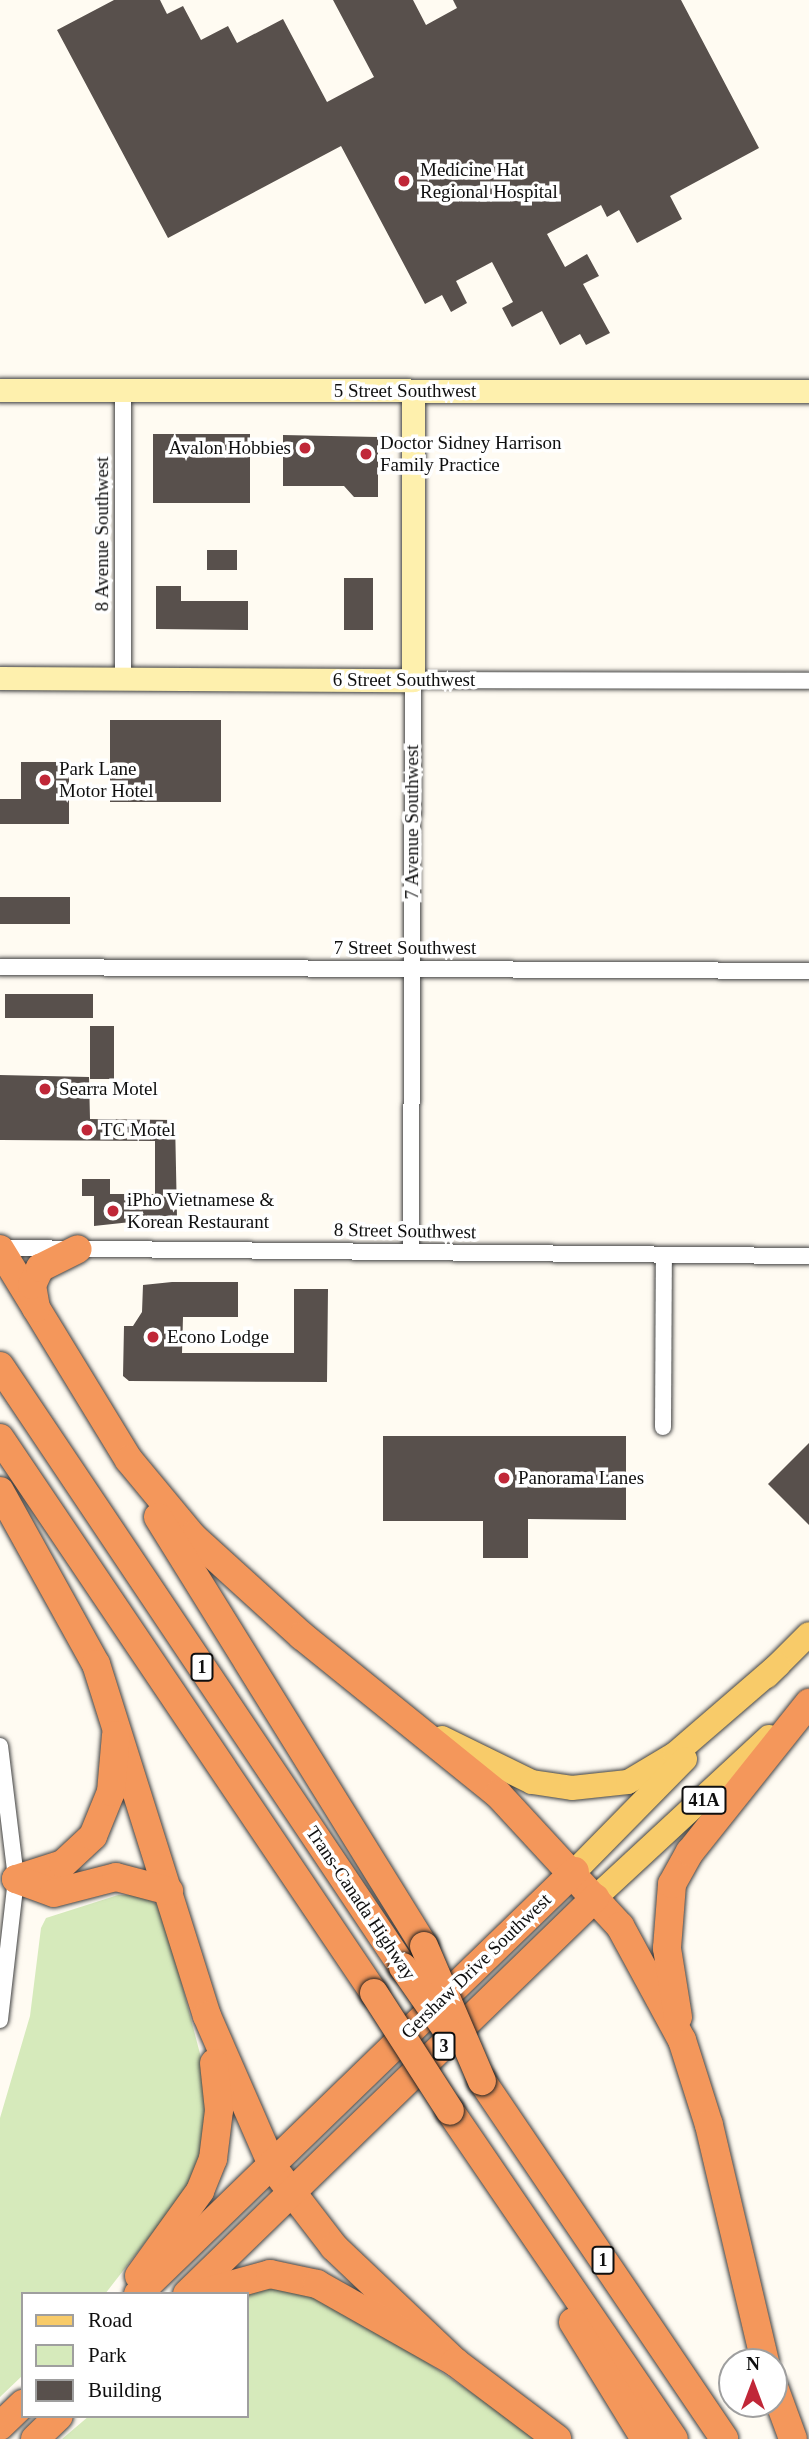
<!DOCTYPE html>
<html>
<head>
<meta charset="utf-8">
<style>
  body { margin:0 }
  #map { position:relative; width:809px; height:2439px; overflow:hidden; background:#fffbf2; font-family:Georgia,serif }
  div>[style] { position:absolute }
  .green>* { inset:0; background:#d6eabb }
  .building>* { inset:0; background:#58504c; transform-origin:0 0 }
  .roads { filter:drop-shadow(0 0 2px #424242) drop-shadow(0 0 2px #424242) }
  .street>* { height:16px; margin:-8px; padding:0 8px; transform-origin:8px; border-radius:8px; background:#fff }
  .secondary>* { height:23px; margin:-11.5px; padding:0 11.5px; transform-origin:11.5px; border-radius:11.5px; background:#fef0ad }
  .primary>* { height:24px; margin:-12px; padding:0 12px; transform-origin:12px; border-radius:12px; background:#f8cb69 }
  .highway>* { height:28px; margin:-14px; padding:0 14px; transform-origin:14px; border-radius:14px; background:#f4975b }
  .bridges { filter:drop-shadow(0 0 2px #202020) drop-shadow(0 0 2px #202020) }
  .highway-bridge>* { height:28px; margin:-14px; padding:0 14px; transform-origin:14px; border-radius:14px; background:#f4975b }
  .dots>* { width:19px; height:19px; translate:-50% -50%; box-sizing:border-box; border:4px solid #fff; border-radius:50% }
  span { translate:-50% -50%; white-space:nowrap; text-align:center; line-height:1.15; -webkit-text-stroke:7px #fff; paint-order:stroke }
  .shield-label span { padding:2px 5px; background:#fff; border:2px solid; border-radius:5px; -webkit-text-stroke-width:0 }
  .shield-label { font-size:18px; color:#0f0f0f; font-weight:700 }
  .poi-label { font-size:19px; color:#0f0f0f }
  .left { translate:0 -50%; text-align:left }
  .right { translate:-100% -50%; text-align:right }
  .street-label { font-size:19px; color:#0f0f0f }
  .legend { position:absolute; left:21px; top:2292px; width:228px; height:126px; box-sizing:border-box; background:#fff; border:2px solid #9f9f9f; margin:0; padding:9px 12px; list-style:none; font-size:21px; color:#0f0f0f }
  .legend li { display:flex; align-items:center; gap:14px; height:35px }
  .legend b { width:35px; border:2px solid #9f9f9f }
  .north { position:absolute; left:718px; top:2348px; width:70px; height:70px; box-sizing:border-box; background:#fff; border:2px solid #9f9f9f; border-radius:50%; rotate:0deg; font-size:19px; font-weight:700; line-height:28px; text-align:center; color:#0f0f0f }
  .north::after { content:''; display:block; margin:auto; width:24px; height:32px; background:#c02738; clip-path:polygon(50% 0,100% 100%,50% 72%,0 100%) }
</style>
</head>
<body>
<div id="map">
  <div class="green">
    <div style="clip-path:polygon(118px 1895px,142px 1895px,162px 1908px,211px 2096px,210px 2159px,105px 2294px,23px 2294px,23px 2375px,0 2397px,0 2118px,30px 2016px,41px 1928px,46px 1918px)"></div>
    <div style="clip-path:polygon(270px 2286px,291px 2286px,350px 2310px,540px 2439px,62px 2439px,89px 2416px,247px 2416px,247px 2294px)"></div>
  </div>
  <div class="building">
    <div style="clip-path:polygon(114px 0,160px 0,167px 14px,183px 6px,201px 40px,228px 26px,237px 43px,283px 19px,327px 102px,374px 77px,333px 0,413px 0,426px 25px,457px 8px,453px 0,681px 0,759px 148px,670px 196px,682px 219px,637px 243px,619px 210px,607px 217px,601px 205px,547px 234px,565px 267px,587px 254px,599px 276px,583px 284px,610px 333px,586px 345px,580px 334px,560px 345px,542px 311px,512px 327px,502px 308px,513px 302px,492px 262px,456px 281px,467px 303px,451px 312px,442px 295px,425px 304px,341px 146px,168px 238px,57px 30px)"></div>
    <div style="left:153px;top:434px;width:97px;height:69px"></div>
    <div style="clip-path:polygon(283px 435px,378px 437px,378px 497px,354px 497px,344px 486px,283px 486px)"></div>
    <div style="left:207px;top:550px;width:30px;height:20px"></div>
    <div style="left:344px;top:578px;width:29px;height:52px"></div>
    <div style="clip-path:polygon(156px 586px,181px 586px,181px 601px,248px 601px,248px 630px,156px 629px)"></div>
    <div style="left:110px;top:720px;width:111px;height:82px"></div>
    <div style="clip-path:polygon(21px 762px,69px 762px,69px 824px,0 824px,0 799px,21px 799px)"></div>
    <div style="left:70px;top:897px;width:27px;height:70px;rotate:90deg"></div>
    <div style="left:5px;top:994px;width:88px;height:24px"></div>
    <div style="left:90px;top:1026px;width:24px;height:53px"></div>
    <div style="clip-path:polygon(0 1075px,89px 1077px,90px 1119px,175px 1120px,177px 1217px,94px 1226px,94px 1196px,82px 1196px,82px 1179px,110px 1179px,110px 1194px,155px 1194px,155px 1141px,0 1140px)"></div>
    <div style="clip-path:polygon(172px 1282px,238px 1282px,238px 1317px,183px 1317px,182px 1353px,294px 1353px,294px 1289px,328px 1289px,327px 1382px,129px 1381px,123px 1376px,124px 1326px,133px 1326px,142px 1312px,143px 1285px)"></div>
    <div style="clip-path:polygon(383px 1436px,626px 1436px,626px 1520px,528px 1519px,528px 1558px,483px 1558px,483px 1521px,383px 1521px)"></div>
    <div style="clip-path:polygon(809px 1443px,809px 1525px,768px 1484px)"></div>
  </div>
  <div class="roads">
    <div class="street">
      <div style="left:123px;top:390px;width:289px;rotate:90deg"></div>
      <div style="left:0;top:967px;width:809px;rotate:0.28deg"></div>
      <div style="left:0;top:1248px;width:809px;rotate:0.57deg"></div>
      <div style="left:411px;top:1252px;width:572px;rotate:-89.8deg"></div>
      <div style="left:413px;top:680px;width:396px;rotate:0.1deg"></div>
      <div style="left:663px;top:1427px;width:172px;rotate:-89.7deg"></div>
      <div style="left:0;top:1746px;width:134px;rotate:83.1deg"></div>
      <div style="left:16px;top:1879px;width:142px;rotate:96.5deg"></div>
    </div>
    <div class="secondary">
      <div style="left:0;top:390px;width:809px;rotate:0.07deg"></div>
      <div style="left:0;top:678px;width:413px;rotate:0.3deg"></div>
      <div style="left:413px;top:680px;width:289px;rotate:-90deg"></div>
    </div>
    <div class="primary">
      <div style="left:767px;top:1676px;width:59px;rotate:-45deg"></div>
      <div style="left:442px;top:1738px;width:100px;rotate:26.1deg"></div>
      <div style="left:532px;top:1782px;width:40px;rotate:8.5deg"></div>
      <div style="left:572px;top:1788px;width:56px;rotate:-6.1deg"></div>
      <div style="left:628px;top:1782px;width:55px;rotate:-30.8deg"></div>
      <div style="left:675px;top:1754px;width:136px;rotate:-40.8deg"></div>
      <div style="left:575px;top:1871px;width:157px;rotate:-45.5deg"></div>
      <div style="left:595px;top:1898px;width:237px;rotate:-42.8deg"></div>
    </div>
    <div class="highway">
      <div style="left:0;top:1249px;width:247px;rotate:58.6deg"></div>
      <div style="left:129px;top:1460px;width:99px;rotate:50.3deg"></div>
      <div style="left:192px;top:1536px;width:149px;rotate:42.3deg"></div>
      <div style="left:302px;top:1636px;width:252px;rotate:38.9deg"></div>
      <div style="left:498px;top:1794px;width:180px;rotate:47.3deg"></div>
      <div style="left:620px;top:1926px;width:130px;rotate:61.5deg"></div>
      <div style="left:682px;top:2040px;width:89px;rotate:72.4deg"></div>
      <div style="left:709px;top:2125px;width:244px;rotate:76.7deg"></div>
      <div style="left:36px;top:1308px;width:23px;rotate:-100deg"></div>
      <div style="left:32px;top:1285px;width:19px;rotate:-65deg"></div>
      <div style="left:40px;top:1268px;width:42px;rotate:-26.6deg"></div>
      <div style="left:0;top:1366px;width:724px;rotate:56.16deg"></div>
      <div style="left:0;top:1438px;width:669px;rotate:56.02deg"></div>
      <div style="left:0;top:1491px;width:198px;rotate:61deg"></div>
      <div style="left:96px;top:1664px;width:369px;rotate:72.5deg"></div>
      <div style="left:207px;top:2016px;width:167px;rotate:66.4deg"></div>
      <div style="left:274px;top:2169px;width:98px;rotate:52.4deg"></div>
      <div style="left:334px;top:2247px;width:167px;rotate:43.5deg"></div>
      <div style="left:158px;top:1517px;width:505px;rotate:58.2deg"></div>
      <div style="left:16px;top:1879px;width:49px;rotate:-17.7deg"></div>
      <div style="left:63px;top:1864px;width:41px;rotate:-43deg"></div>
      <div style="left:93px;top:1836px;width:48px;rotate:-67.8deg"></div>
      <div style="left:111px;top:1792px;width:57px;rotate:-85deg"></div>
      <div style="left:16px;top:1879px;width:40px;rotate:20.2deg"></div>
      <div style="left:54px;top:1893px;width:64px;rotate:-14.5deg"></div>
      <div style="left:116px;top:1877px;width:55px;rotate:14.8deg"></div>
      <div style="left:678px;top:2017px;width:70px;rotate:-99.1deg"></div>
      <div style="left:667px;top:1948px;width:64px;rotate:-85.5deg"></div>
      <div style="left:672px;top:1884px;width:37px;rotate:-61deg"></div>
      <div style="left:690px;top:1852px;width:191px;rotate:-51.4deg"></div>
      <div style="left:482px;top:2081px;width:432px;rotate:55.9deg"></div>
      <div style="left:450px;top:2111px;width:397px;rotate:55.7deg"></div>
      <div style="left:139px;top:2276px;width:105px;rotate:-54.3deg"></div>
      <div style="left:200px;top:2191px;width:35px;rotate:-68deg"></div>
      <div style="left:213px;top:2159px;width:49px;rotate:-83deg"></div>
      <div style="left:219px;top:2110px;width:47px;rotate:-96.1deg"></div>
      <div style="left:138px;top:2294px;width:608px;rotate:-44.07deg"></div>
      <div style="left:187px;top:2294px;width:569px;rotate:-44.14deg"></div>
      <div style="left:198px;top:2294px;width:75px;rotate:-15.5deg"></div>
      <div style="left:270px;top:2274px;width:48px;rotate:12deg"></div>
      <div style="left:317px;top:2284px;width:159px;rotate:29.5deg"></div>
      <div style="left:455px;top:2362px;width:128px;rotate:37deg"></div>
      <div style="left:573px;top:2322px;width:137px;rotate:58.4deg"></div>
      <div style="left:774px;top:2387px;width:55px;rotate:69.9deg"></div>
      <div style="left:0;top:2426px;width:32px;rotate:-44deg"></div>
      <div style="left:35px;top:2439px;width:33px;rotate:-44deg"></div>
    </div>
  </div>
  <div class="bridges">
    <div class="highway-bridge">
      <div style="left:424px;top:1946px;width:147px;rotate:66.8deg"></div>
      <div style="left:403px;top:1967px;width:77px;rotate:55.1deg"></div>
      <div style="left:374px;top:1993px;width:140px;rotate:57.2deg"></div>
    </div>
  </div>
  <div class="dots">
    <div style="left:404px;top:181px;background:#c02738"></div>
    <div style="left:305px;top:448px;background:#c02738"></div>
    <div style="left:366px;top:454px;background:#c02738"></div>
    <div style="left:45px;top:780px;background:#c02738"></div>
    <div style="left:45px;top:1089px;background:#c02738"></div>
    <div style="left:87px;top:1130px;background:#c02738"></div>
    <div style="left:113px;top:1211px;background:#c02738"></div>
    <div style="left:153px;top:1337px;background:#c02738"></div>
    <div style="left:504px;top:1478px;background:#c02738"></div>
  </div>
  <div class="shield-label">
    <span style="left:202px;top:1667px">1</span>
    <span style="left:704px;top:1800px">41A</span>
    <span style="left:444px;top:2046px">3</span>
    <span style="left:603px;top:2260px">1</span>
  </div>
  <div class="poi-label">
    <span class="left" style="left:420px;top:181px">Medicine Hat<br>Regional Hospital</span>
    <span class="left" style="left:380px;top:454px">Doctor Sidney Harrison<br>Family Practice</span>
    <span class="right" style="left:291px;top:448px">Avalon Hobbies</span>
    <span class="left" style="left:59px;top:780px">Park Lane<br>Motor Hotel</span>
    <span class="left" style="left:59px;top:1089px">Searra Motel</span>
    <span class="left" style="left:101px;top:1130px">TC Motel</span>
    <span class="left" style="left:127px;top:1211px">iPho Vietnamese &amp;<br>Korean Restaurant</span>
    <span class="left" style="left:167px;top:1337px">Econo Lodge</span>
    <span class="left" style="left:518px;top:1478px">Panorama Lanes</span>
  </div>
  <div class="street-label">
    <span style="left:405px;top:391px">5 Street Southwest</span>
    <span style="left:102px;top:534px;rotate:-90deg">8 Avenue Southwest</span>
    <span style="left:404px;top:680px">6 Street Southwest</span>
    <span style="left:412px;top:822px;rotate:-90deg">7 Avenue Southwest</span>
    <span style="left:405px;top:948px">7 Street Southwest</span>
    <span style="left:405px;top:1231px;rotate:1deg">8 Street Southwest</span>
    <span style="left:361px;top:1903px;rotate:56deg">Trans-Canada Highway</span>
    <span style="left:476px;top:1966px;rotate:-44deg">Gershaw Drive Southwest</span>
  </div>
  <ul class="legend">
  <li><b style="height:9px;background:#f8cb69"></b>Road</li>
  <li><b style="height:19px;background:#d6eabb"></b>Park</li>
  <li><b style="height:19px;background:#58504c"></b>Building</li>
  </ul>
  <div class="north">N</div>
</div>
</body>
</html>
